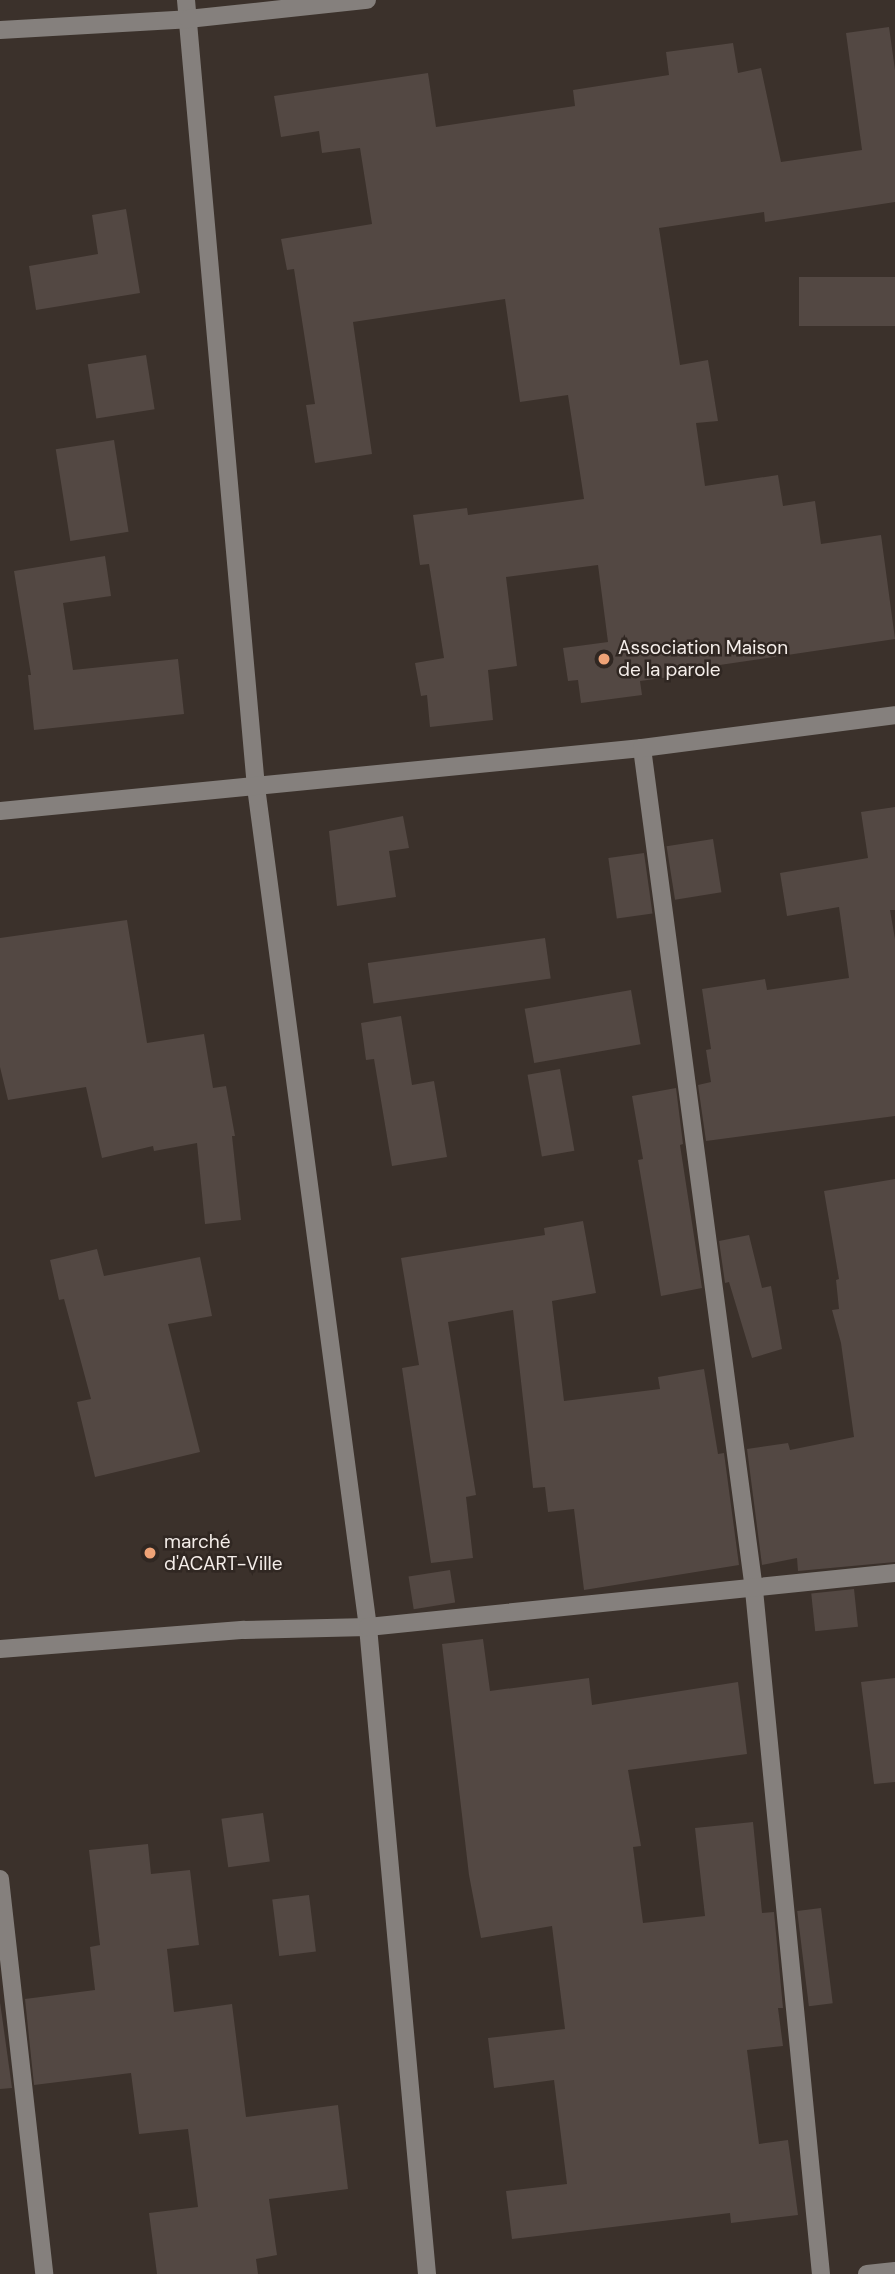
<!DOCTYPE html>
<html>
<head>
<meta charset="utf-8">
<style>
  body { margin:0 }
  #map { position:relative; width:895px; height:2274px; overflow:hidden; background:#3b312b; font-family:"DM Sans",sans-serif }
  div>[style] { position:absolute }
  .building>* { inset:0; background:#534843; transform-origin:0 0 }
  .minor>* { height:18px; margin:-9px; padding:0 9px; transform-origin:9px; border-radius:9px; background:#85807d }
  .dots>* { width:19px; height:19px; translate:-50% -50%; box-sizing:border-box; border:4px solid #302722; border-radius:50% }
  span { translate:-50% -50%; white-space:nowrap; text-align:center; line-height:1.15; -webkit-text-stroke:5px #302722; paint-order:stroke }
  .poi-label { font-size:19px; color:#f4ede9 }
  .left { translate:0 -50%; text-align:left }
</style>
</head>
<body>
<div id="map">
  <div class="building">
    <div style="clip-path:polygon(889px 27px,895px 70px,895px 202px,765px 222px,764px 212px,659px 228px,680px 365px,708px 360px,718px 421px,696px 423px,705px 486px,778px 475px,783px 506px,815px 501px,821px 544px,881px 535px,895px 639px,699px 668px,699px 673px,640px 681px,642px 695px,581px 703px,578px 680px,568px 681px,563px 648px,608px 642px,598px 565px,506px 577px,517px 666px,488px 670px,493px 720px,430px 727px,427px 695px,421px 696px,415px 663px,444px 658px,429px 564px,420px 565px,413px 515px,467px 508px,468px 515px,584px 499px,568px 395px,520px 402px,505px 299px,353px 322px,372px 454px,315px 463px,306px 405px,315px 404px,294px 269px,287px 270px,281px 239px,372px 224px,360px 148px,322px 153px,319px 131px,281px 137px,274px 96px,428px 73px,436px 127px,575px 106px,573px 90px,669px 75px,666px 52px,733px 43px,738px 73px,761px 68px,781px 162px,862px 150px,846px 33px)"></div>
    <div style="clip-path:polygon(126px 209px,140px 293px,36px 310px,29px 266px,98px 254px,92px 215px)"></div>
    <div style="left:895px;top:277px;width:49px;height:96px;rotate:90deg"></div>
    <div style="left:146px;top:355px;width:55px;height:59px;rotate:81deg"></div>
    <div style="left:114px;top:440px;width:93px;height:59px;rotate:81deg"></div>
    <div style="clip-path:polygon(105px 556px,111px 596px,63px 603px,73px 670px,178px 659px,184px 714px,34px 730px,28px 675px,31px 675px,14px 571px)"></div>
    <div style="clip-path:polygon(895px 807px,895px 910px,890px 910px,895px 939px,895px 1116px,706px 1141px,698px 1085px,711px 1082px,706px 1050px,711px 1049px,702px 989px,765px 979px,767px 990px,849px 978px,839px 907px,787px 916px,780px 873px,868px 858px,861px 812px)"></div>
    <div style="clip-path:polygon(403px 816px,409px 848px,389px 851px,396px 897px,337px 906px,329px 831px)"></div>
    <div style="left:713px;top:839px;width:54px;height:47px;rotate:81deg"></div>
    <div style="left:644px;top:853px;width:61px;height:36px;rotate:82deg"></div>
    <div style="clip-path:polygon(127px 920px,147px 1043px,204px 1034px,213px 1088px,226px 1086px,235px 1136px,232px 1136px,241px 1220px,205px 1224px,197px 1143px,154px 1151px,153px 1146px,102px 1158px,86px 1087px,8px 1100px,0 1067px,0 938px)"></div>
    <div style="left:545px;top:938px;width:41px;height:179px;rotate:82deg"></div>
    <div style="left:631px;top:990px;width:55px;height:108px;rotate:80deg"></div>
    <div style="clip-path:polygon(401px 1016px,412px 1085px,434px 1081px,447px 1157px,392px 1166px,374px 1059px,366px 1060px,361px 1023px)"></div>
    <div style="left:560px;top:1069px;width:83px;height:33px;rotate:80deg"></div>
    <div style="clip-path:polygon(676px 1088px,683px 1144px,680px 1145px,702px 1288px,661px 1296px,638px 1160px,643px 1159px,632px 1096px)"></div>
    <div style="clip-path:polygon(895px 1179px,895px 1562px,798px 1571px,797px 1558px,762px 1565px,747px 1449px,788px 1443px,790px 1450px,854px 1437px,841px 1343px,832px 1310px,839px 1309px,836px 1280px,839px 1279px,824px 1191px)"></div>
    <div style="clip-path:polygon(583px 1221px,596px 1293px,552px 1301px,564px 1401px,660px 1389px,658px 1377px,704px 1369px,718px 1454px,724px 1453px,739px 1565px,584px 1590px,574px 1509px,548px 1512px,545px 1487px,533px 1488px,513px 1310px,448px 1322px,476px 1495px,466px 1497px,473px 1558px,431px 1563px,402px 1368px,419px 1365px,401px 1258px,545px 1235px,544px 1228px)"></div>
    <div style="clip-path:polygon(749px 1235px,762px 1288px,771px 1286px,782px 1349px,752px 1358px,729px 1282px,725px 1283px,719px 1241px)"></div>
    <div style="clip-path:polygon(97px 1249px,104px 1276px,200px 1257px,212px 1316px,168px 1324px,200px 1452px,95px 1477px,77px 1402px,91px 1399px,64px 1299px,59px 1300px,50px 1260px)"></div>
    <div style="left:450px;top:1570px;width:33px;height:42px;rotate:81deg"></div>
    <div style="left:854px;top:1589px;width:38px;height:43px;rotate:84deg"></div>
    <div style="clip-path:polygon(483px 1639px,490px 1691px,589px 1678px,592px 1705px,738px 1682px,747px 1754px,628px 1770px,641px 1846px,633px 1847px,643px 1923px,705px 1916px,695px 1828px,753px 1822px,762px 1913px,774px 1912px,783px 2008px,778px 2008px,783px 2046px,747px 2050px,759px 2144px,788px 2140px,798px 2215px,731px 2223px,730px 2213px,512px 2239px,506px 2191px,567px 2184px,554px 2080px,494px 2088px,488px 2038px,565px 2029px,552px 1926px,481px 1938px,469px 1875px,442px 1644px)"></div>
    <div style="clip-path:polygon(895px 1678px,895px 1782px,874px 1784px,861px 1682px)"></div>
    <div style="left:263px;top:1813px;width:49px;height:42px;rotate:82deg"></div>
    <div style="clip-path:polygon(148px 1844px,151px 1874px,190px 1870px,199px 1945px,167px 1949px,174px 2012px,232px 2004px,246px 2117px,338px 2105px,348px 2189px,269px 2199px,277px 2255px,256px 2259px,258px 2274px,157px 2274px,149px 2213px,198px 2207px,188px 2129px,139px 2134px,131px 2073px,34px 2085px,25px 1999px,95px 1990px,90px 1947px,100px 1945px,89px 1850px)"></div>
    <div style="left:309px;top:1895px;width:57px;height:37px;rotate:83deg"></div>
    <div style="left:821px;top:1908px;width:96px;height:24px;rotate:83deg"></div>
    <div style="clip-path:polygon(0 2002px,12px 2088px,0 2089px)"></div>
  </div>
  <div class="minor">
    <div style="left:186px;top:0;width:790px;rotate:84.92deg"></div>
    <div style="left:256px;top:787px;width:847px;rotate:82.41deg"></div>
    <div style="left:368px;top:1627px;width:650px;rotate:84.79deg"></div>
    <div style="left:0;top:30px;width:188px;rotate:-3.3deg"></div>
    <div style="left:188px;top:19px;width:180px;rotate:-6.1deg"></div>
    <div style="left:642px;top:748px;width:849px;rotate:82.42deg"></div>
    <div style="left:754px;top:1590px;width:687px;rotate:84.41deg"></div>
    <div style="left:0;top:811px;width:645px;rotate:-5.6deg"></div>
    <div style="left:642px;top:748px;width:255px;rotate:-7.4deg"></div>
    <div style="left:0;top:1649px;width:245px;rotate:-4.5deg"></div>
    <div style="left:244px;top:1630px;width:124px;rotate:-1.4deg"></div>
    <div style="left:368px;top:1627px;width:530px;rotate:-5.85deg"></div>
    <div style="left:0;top:1879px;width:397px;rotate:83.6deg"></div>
    <div style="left:867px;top:2274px;width:28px;rotate:-6deg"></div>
  </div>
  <div class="dots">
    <div style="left:604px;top:659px;background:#efa377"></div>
    <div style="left:150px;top:1553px;background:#efa377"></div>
  </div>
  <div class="poi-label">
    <span class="left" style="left:618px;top:659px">Association Maison<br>de la parole</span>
    <span class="left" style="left:164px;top:1553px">marché<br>d'ACART-Ville</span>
  </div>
</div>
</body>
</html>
